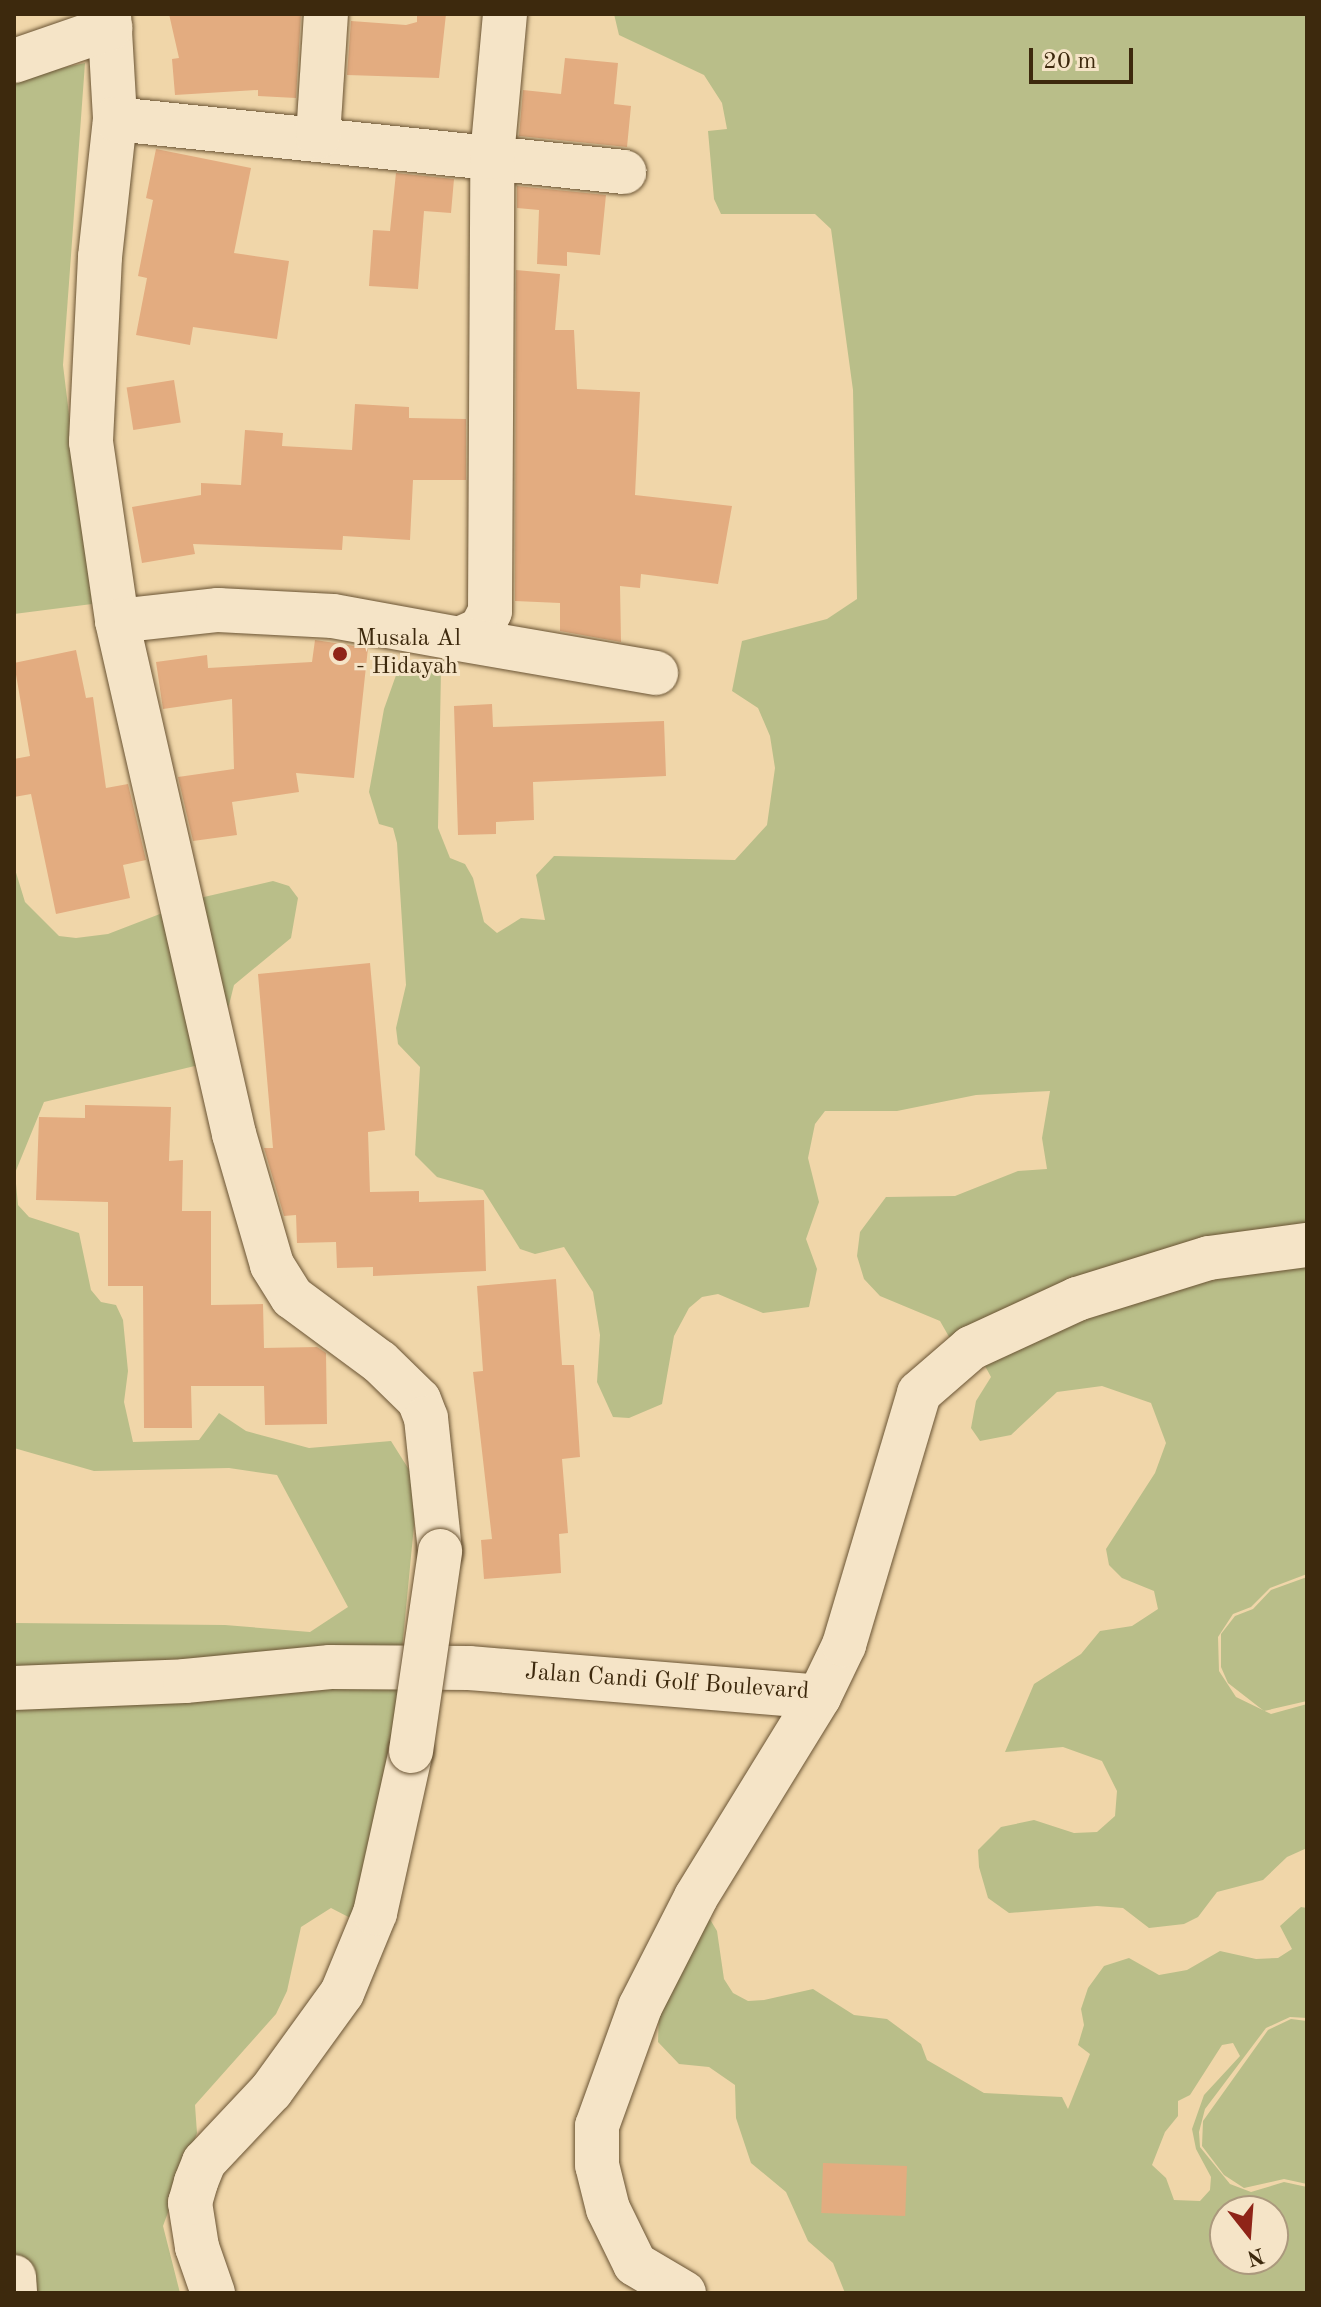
<!DOCTYPE html>
<html>
<head>
<meta charset="utf-8">
<style>
  body { margin:0 }
  #map { position:relative; width:1321px; height:2307px; overflow:hidden; background:#f0d6a9; font-family:"Old Standard TT",serif }
  div>[style] { position:absolute }
  .green>* { inset:0; background:#b9be89 }
  .building>* { inset:0; background:#e3ac80; transform-origin:0 0 }
  .roads { filter:drop-shadow(0 0 2px #6a5434) drop-shadow(0 0 2px #6a5434) }
  .minor>* { height:44px; margin:-22px; padding:0 22px; transform-origin:22px; border-radius:22px; background:#f5e4c7 }
  .bridges { filter:drop-shadow(0 0 2px #6a5434) drop-shadow(0 0 2px #6a5434) }
  .minor-bridge>* { height:44px; margin:-22px; padding:0 22px; transform-origin:22px; border-radius:22px; background:#f5e4c7 }
  .dots>* { width:22px; height:22px; translate:-50% -50%; box-sizing:border-box; border:4px solid #f5e4c7; border-radius:50% }
  span { translate:-50% -50%; white-space:nowrap; text-align:center; line-height:1.15; -webkit-text-stroke:6px #f5e4c7; paint-order:stroke }
  .poi-label { font-size:24px; color:#3d290d }
  .left { translate:0 -50%; text-align:left }
  .street-label { font-size:24px; color:#3d290d }
  .frame { position:absolute; inset:0; border:16px solid #3d290d; pointer-events:none }
  .north { position:absolute; left:1209px; top:2195px; width:80px; height:80px; box-sizing:border-box; background:#f5e4c7; border:2px solid #ab997d; border-radius:50%; rotate:163deg; font-size:22px; font-weight:700; line-height:32px; text-align:center; color:#3d290d }
  .north::after { content:''; display:block; margin:auto; width:28px; height:36px; background:#8f2418; clip-path:polygon(50% 0,100% 100%,50% 72%,0 100%) }
  .scale { position:absolute; left:1029px; top:48px; width:104px; height:36px; box-sizing:border-box; border:4px solid #3d290d; border-top:0; padding-left:10px; font-size:24px; line-height:28px; white-space:nowrap; color:#3d290d; -webkit-text-stroke:6px #f5e4c7; paint-order:stroke }
</style>
</head>
<body>
<div id="map">
  <div class="green">
    <div style="clip-path:polygon(614px 14px,1307px 14px,1307px 1574px,1270px 1588px,1251px 1607px,1233px 1614px,1218px 1637px,1219px 1671px,1236px 1697px,1271px 1714px,1307px 1704px,1307px 1848px,1287px 1857px,1263px 1880px,1217px 1892px,1198px 1917px,1184px 1924px,1149px 1928px,1123px 1908px,1097px 1906px,1009px 1913px,988px 1898px,979px 1867px,978px 1850px,1001px 1827px,1034px 1820px,1074px 1833px,1097px 1832px,1115px 1816px,1117px 1791px,1102px 1761px,1063px 1747px,1005px 1752px,1034px 1684px,1081px 1654px,1100px 1631px,1132px 1626px,1158px 1609px,1154px 1591px,1122px 1578px,1109px 1565px,1106px 1549px,1155px 1473px,1166px 1443px,1151px 1403px,1102px 1386px,1057px 1392px,1011px 1435px,980px 1441px,971px 1428px,976px 1401px,991px 1377px,973px 1344px,952px 1342px,940px 1321px,880px 1296px,864px 1279px,857px 1256px,860px 1232px,886px 1197px,955px 1196px,1018px 1171px,1047px 1169px,1042px 1138px,1050px 1091px,976px 1095px,897px 1111px,825px 1111px,815px 1124px,808px 1158px,819px 1202px,806px 1239px,817px 1269px,809px 1307px,763px 1313px,718px 1294px,702px 1297px,689px 1308px,674px 1336px,662px 1404px,629px 1418px,613px 1417px,597px 1382px,600px 1335px,593px 1292px,564px 1247px,535px 1254px,520px 1249px,483px 1190px,437px 1177px,415px 1155px,420px 1067px,398px 1044px,396px 1028px,406px 985px,397px 843px,393px 828px,379px 824px,369px 792px,384px 709px,400px 664px,431px 659px,441px 671px,438px 828px,450px 858px,465px 864px,473px 878px,484px 922px,497px 933px,521px 918px,545px 920px,536px 875px,554px 856px,735px 860px,767px 825px,775px 768px,770px 736px,758px 708px,732px 691px,742px 641px,827px 619px,857px 599px,853px 390px,831px 229px,815px 214px,721px 214px,714px 199px,708px 131px,727px 129px,722px 103px,704px 75px,619px 35px)"></div>
    <div style="clip-path:polygon(85px 63px,63px 365px,92px 604px,14px 614px,14px 78px)"></div>
    <div style="clip-path:polygon(14px 866px,25px 902px,59px 936px,76px 938px,108px 934px,204px 897px,273px 881px,289px 886px,298px 898px,291px 938px,234px 985px,226px 1017px,199px 1065px,44px 1102px,15px 1173px,18px 1205px,29px 1217px,79px 1233px,91px 1290px,101px 1302px,116px 1305px,123px 1320px,128px 1371px,124px 1402px,133px 1442px,199px 1440px,219px 1413px,246px 1431px,309px 1448px,391px 1441px,418px 1484px,388px 1795px,362px 1924px,331px 1908px,301px 1927px,287px 1991px,276px 2014px,195px 2105px,197px 2133px,163px 2226px,180px 2293px,14px 2293px,14px 1623px,225px 1625px,310px 1632px,348px 1607px,277px 1475px,229px 1468px,94px 1471px,14px 1448px)"></div>
    <div style="clip-path:polygon(1307px 1577px,1307px 1701px,1264px 1711px,1228px 1683px,1221px 1667px,1221px 1634px,1235px 1616px,1253px 1609px,1271px 1590px)"></div>
    <div style="clip-path:polygon(evenodd,1301px 1907px,1307px 1908px,1307px 2018px,1290px 2017px,1266px 2028px,1205px 2109px,1199px 2132px,1200px 2147px,1230px 2184px,1251px 2192px,1284px 2182px,1307px 2187px,1307px 2293px,845px 2293px,833px 2263px,808px 2241px,786px 2192px,751px 2163px,736px 2118px,735px 2085px,709px 2067px,679px 2064px,658px 2042px,659px 2011px,708px 1916px,717px 1931px,724px 1979px,733px 1993px,748px 2001px,764px 2000px,813px 1989px,854px 2015px,887px 2019px,921px 2044px,927px 2060px,984px 2093px,1062px 2097px,1068px 2109px,1090px 2054px,1078px 2045px,1084px 2025px,1081px 2009px,1088px 1988px,1104px 1966px,1129px 1958px,1159px 1975px,1187px 1970px,1220px 1951px,1256px 1959px,1278px 1958px,1292px 1949px,1280px 1926px,1301px 1907px,1233px 2043px,1240px 2056px,1204px 2095px,1192px 2129px,1196px 2149px,1211px 2177px,1210px 2190px,1200px 2201px,1174px 2200px,1166px 2178px,1152px 2165px,1165px 2132px,1178px 2116px,1178px 2101px,1190px 2095px,1222px 2045px,1233px 2043px,1301px 1907px,1225px 2211px,1273px 2211px,1273px 2259px,1225px 2259px,1225px 2211px)"></div>
    <div style="clip-path:polygon(1291px 2019px,1307px 2021px,1307px 2184px,1284px 2179px,1244px 2188px,1224px 2175px,1202px 2146px,1203px 2121px,1268px 2030px)"></div>
  </div>
  <div class="building">
    <div style="clip-path:polygon(169px 14px,301px 14px,296px 98px,258px 96px,258px 90px,175px 95px,172px 59px,179px 58px)"></div>
    <div style="clip-path:polygon(417px 14px,446px 14px,439px 78px,347px 75px,351px 21px,406px 25px,417px 22px)"></div>
    <div style="clip-path:polygon(565px 58px,618px 63px,614px 104px,631px 106px,627px 147px,519px 136px,523px 90px,561px 94px)"></div>
    <div style="clip-path:polygon(156px 149px,251px 168px,234px 253px,289px 261px,277px 339px,193px 327px,190px 345px,136px 335px,147px 278px,138px 276px,153px 200px,146px 198px)"></div>
    <div style="clip-path:polygon(396px 173px,454px 179px,451px 213px,424px 211px,418px 289px,369px 286px,373px 230px,390px 231px)"></div>
    <div style="clip-path:polygon(517px 186px,606px 195px,600px 255px,567px 252px,567px 266px,537px 264px,539px 210px,517px 208px)"></div>
    <div style="clip-path:polygon(516px 270px,560px 274px,555px 330px,574px 330px,577px 389px,640px 392px,635px 495px,732px 506px,718px 584px,641px 574px,640px 588px,620px 586px,621px 642px,560px 631px,560px 603px,515px 601px)"></div>
    <div style="left:174px;top:380px;width:43px;height:48px;rotate:81deg"></div>
    <div style="clip-path:polygon(355px 404px,409px 407px,409px 418px,466px 419px,466px 480px,413px 480px,410px 540px,343px 536px,342px 550px,193px 544px,195px 554px,142px 563px,132px 507px,201px 495px,201px 483px,241px 485px,245px 430px,283px 433px,282px 446px,352px 450px)"></div>
    <div style="clip-path:polygon(315px 640px,368px 648px,354px 778px,296px 773px,299px 792px,232px 802px,237px 835px,193px 841px,178px 777px,234px 769px,232px 699px,163px 709px,156px 662px,207px 655px,208px 668px,312px 662px)"></div>
    <div style="clip-path:polygon(76px 650px,86px 698px,93px 697px,106px 788px,128px 784px,146px 860px,123px 865px,130px 898px,56px 914px,31px 794px,14px 797px,14px 759px,30px 756px,14px 663px)"></div>
    <div style="clip-path:polygon(492px 704px,493px 727px,664px 721px,666px 776px,533px 782px,534px 820px,496px 822px,496px 834px,458px 835px,454px 706px)"></div>
    <div style="clip-path:polygon(370px 963px,385px 1130px,368px 1132px,370px 1192px,419px 1191px,419px 1202px,484px 1200px,486px 1271px,373px 1276px,373px 1267px,337px 1268px,336px 1242px,297px 1243px,296px 1215px,284px 1216px,264px 1148px,273px 1148px,258px 974px)"></div>
    <div style="clip-path:polygon(85px 1105px,171px 1107px,169px 1161px,183px 1160px,182px 1211px,211px 1211px,211px 1305px,263px 1304px,264px 1348px,317px 1347px,326px 1353px,327px 1424px,265px 1425px,264px 1386px,191px 1386px,192px 1428px,144px 1428px,143px 1286px,108px 1286px,108px 1202px,36px 1200px,39px 1117px,85px 1118px)"></div>
    <div style="clip-path:polygon(556px 1279px,562px 1365px,574px 1365px,580px 1457px,562px 1459px,568px 1533px,559px 1534px,561px 1573px,484px 1579px,481px 1540px,492px 1539px,473px 1372px,483px 1371px,477px 1286px)"></div>
    <div style="left:823px;top:2163px;width:84px;height:50px;rotate:2deg"></div>
  </div>
  <div class="roads">
    <div class="minor">
      <div style="left:109px;top:14px;width:105px;rotate:86.7deg"></div>
      <div style="left:115px;top:119px;width:139px;rotate:96.2deg"></div>
      <div style="left:100px;top:257px;width:185px;rotate:92.8deg"></div>
      <div style="left:91px;top:442px;width:181px;rotate:81.7deg"></div>
      <div style="left:117px;top:621px;width:526px;rotate:77.15deg"></div>
      <div style="left:234px;top:1134px;width:136px;rotate:73.8deg"></div>
      <div style="left:272px;top:1265px;width:38px;rotate:58deg"></div>
      <div style="left:292px;top:1297px;width:109px;rotate:36.5deg"></div>
      <div style="left:380px;top:1362px;width:54px;rotate:44.3deg"></div>
      <div style="left:419px;top:1400px;width:19px;rotate:69deg"></div>
      <div style="left:426px;top:1418px;width:134px;rotate:84deg"></div>
      <div style="left:14px;top:61px;width:102px;rotate:-19deg"></div>
      <div style="left:115px;top:119px;width:512px;rotate:5.94deg"></div>
      <div style="left:318px;top:137px;width:123px;rotate:-86.3deg"></div>
      <div style="left:117px;top:621px;width:102px;rotate:-6.2deg"></div>
      <div style="left:218px;top:610px;width:115px;rotate:3deg"></div>
      <div style="left:333px;top:616px;width:128px;rotate:10.3deg"></div>
      <div style="left:459px;top:639px;width:24px;rotate:-24deg"></div>
      <div style="left:481px;top:629px;width:20px;rotate:-63deg"></div>
      <div style="left:490px;top:611px;width:454px;rotate:-89.7deg"></div>
      <div style="left:492px;top:157px;width:144px;rotate:-84.8deg"></div>
      <div style="left:459px;top:639px;width:200px;rotate:9.8deg"></div>
      <div style="left:14px;top:1688px;width:171px;rotate:-2.3deg"></div>
      <div style="left:185px;top:1681px;width:146px;rotate:-5.5deg"></div>
      <div style="left:330px;top:1667px;width:139px;rotate:0.4deg"></div>
      <div style="left:469px;top:1668px;width:351px;rotate:4.7deg"></div>
      <div style="left:14px;top:2277px;width:16px;rotate:86deg"></div>
      <div style="left:213px;top:2293px;width:49px;rotate:-109.2deg"></div>
      <div style="left:197px;top:2247px;width:45px;rotate:-99deg"></div>
      <div style="left:190px;top:2203px;width:22px;rotate:-74deg"></div>
      <div style="left:196px;top:2182px;width:22px;rotate:-68deg"></div>
      <div style="left:204px;top:2162px;width:98px;rotate:-46.7deg"></div>
      <div style="left:271px;top:2091px;width:121px;rotate:-54.1deg"></div>
      <div style="left:342px;top:1993px;width:87px;rotate:-67.6deg"></div>
      <div style="left:375px;top:1913px;width:166px;rotate:-77.5deg"></div>
      <div style="left:684px;top:2293px;width:57px;rotate:-149.4deg"></div>
      <div style="left:635px;top:2264px;width:61px;rotate:-116.1deg"></div>
      <div style="left:608px;top:2209px;width:45px;rotate:-104deg"></div>
      <div style="left:597px;top:2165px;width:39px;rotate:-90deg"></div>
      <div style="left:597px;top:2126px;width:127px;rotate:-70.1deg"></div>
      <div style="left:640px;top:2007px;width:123px;rotate:-63deg"></div>
      <div style="left:696px;top:1897px;width:235px;rotate:-58.4deg"></div>
      <div style="left:819px;top:1697px;width:58px;rotate:-64.3deg"></div>
      <div style="left:844px;top:1645px;width:263px;rotate:-73.4deg"></div>
      <div style="left:919px;top:1393px;width:69px;rotate:-40.9deg"></div>
      <div style="left:971px;top:1348px;width:117px;rotate:-24.8deg"></div>
      <div style="left:1077px;top:1299px;width:138px;rotate:-17.3deg"></div>
      <div style="left:1209px;top:1258px;width:99px;rotate:-7.6deg"></div>
    </div>
  </div>
  <div class="bridges">
    <div class="minor-bridge">
      <div style="left:411px;top:1751px;width:202px;rotate:-81.7deg"></div>
    </div>
  </div>
  <div class="dots">
    <div style="left:340px;top:654px;background:#8f2418"></div>
  </div>
  <div class="poi-label">
    <span class="left" style="left:356px;top:654px">Musala Al<br>- Hidayah</span>
  </div>
  <div class="street-label">
    <span style="left:667px;top:1683px;rotate:4deg">Jalan Candi Golf Boulevard</span>
  </div>
  <div class="frame"></div>
  <div class="north">N</div>
  <div class="scale">20 m</div>
</div>
</body>
</html>
